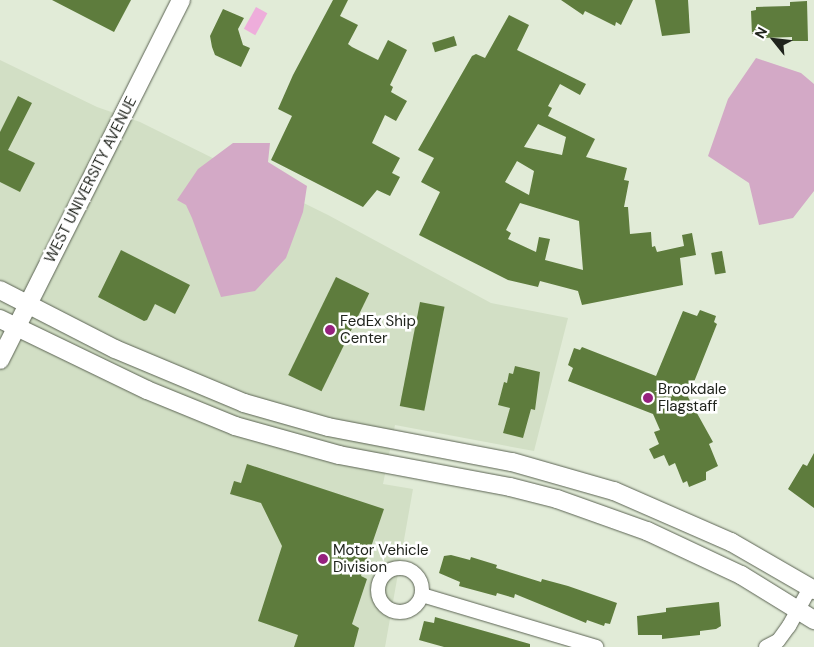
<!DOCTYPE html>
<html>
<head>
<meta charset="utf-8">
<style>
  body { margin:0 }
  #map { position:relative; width:814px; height:647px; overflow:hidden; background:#e1ebd7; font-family:"DM Sans",sans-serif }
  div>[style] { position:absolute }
  .built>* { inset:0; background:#d2dfc5 }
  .green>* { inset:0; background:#d3a9c6 }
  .water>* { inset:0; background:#eeaddb; transform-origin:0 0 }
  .building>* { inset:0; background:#5e7c3d; transform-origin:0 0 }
  .roads { filter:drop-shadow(0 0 1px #5b6353) drop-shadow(0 0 1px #5b6353) }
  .minor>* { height:14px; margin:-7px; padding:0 7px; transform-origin:7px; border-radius:7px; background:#fff }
  .minor>.ring { margin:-7px; padding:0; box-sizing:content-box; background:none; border:14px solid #fff; border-radius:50% }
  .tertiary>* { height:18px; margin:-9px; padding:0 9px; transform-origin:9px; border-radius:9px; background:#fff }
  .dots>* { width:14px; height:14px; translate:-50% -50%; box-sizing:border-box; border:2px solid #fff; border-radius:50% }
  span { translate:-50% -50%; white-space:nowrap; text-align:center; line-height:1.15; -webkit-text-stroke:5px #fff; paint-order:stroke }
  .street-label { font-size:15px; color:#20241d }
  .poi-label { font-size:15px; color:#20241d }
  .left { translate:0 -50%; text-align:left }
  .north { position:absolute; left:749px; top:15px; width:50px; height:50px; -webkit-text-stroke:4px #fff; paint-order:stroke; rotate:299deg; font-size:14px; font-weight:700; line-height:20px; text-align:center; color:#20241d }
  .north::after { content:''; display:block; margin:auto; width:18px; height:22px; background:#20241d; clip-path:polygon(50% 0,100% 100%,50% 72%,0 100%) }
</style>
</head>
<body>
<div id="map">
  <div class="built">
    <div style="clip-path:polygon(0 60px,97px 107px,140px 122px,328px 215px,491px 303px,568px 318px,534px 451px,395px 425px,383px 484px,413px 489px,385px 647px,0 647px)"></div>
  </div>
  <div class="green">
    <div style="clip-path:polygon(756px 58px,801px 73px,814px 84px,814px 191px,793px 218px,759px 225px,749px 183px,708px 156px,728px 99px)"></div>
    <div style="clip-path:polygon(233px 143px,270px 143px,268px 162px,307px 186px,303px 212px,286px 258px,255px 291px,221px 297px,192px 218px,186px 205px,177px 200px,198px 169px)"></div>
  </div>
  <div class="water">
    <div style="left:256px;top:7px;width:13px;height:25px;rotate:29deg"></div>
  </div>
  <div class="building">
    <div style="clip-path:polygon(52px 0,131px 0,114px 32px)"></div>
    <div style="clip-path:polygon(333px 0,348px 0,340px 16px,358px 25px,348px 44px,352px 47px,378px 60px,388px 40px,407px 50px,390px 85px,393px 87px,391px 92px,407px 101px,396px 121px,385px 115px,372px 143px,400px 158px,392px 173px,400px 177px,390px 196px,377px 190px,363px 207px,271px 160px,292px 116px,278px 109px,293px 75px)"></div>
    <div style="clip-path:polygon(561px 0,633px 0,621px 25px,616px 22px,615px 26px,585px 11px,583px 15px)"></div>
    <div style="clip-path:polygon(655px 0,688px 0,690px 33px,662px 36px)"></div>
    <div style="clip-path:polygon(807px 1px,808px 41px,792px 41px,792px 37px,759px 38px,759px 35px,752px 35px,751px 11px,756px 10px,756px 7px,790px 6px,790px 2px)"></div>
    <div style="clip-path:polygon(223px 9px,244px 18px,238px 29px,243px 45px,250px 48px,241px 67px,215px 55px,212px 47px,210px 36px)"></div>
    <div style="clip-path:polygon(evenodd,509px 15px,529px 25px,517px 50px,586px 84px,580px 95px,560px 84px,548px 106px,552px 108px,548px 116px,595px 139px,586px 157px,627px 168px,624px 180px,629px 181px,624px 207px,628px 207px,630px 234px,651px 232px,652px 247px,655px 246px,657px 252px,684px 246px,682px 235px,692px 233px,696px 255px,680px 258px,683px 285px,582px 305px,578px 291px,540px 281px,538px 287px,508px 280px,419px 235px,440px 192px,421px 182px,434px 158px,418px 150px,472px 56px,476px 54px,485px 58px,509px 15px,538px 124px,566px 137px,562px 155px,524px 147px,538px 124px,509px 15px,517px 161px,534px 171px,529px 195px,505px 182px,517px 161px,509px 15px,520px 203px,579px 221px,583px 270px,545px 260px,550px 239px,539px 237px,536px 252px,508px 239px,511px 233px,506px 230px,520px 203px)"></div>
    <div style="left:454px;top:36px;width:10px;height:23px;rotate:73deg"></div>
    <div style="clip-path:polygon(18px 96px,32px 103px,8px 150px,35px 163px,20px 192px,0 182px,0 132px)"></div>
    <div style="clip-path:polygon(121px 250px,190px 285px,175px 314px,155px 304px,147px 320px,144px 321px,98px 297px)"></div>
    <div style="left:722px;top:251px;width:22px;height:11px;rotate:80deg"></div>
    <div style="left:336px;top:277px;width:37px;height:109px;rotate:26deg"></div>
    <div style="left:420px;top:302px;width:25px;height:106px;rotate:11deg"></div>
    <div style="clip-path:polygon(700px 310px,716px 316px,714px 322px,717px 324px,688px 397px,713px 442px,709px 444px,718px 466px,706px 472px,706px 480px,689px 487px,687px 481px,683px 483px,675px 463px,669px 466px,664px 455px,654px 459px,649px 449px,659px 444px,654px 432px,660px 430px,653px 414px,568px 381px,573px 368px,568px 365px,574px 348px,580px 350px,582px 347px,656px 376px,683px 311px,697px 316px)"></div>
    <div style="clip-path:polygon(515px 366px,540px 372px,535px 410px,531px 409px,523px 438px,503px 433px,510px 408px,498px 405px,504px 382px,507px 383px,509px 373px,513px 374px)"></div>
    <div style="clip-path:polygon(814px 453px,814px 508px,788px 489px,803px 464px,807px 466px)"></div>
    <div style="clip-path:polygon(247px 464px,384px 509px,361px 576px,367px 579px,352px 624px,359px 628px,354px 647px,294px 647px,298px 635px,258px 621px,282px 546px,261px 503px,230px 494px,234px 481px,241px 483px)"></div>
    <div style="clip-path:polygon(451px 555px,470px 560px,471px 557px,497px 565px,496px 568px,541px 582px,542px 579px,568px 586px,617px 603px,610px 624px,605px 623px,604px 626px,587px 620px,586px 623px,515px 594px,514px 598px,497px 593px,496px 596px,459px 586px,460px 582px,439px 573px,444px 556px)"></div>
    <div style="clip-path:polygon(719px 602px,721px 626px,716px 629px,700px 631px,700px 635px,662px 639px,662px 635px,638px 635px,637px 616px,666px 612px,666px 608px)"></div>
    <div style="clip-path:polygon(435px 617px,530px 644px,530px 647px,444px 647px,419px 640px,424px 621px,434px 623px)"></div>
  </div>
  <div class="roads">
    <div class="minor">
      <div class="ring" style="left:378px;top:568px;width:30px;height:30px"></div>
      <div style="left:422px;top:595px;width:182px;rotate:16.6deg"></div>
      <div style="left:766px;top:647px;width:13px;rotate:-27deg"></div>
      <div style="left:778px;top:641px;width:19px;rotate:-54deg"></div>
      <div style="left:789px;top:626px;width:43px;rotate:-61.1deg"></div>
    </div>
    <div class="tertiary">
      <div style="left:0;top:290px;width:129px;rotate:27.2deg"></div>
      <div style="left:115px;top:349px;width:140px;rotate:22.7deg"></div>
      <div style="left:244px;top:403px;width:87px;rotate:15.9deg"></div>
      <div style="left:328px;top:427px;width:187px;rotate:10.8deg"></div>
      <div style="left:512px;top:462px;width:106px;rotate:15.9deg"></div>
      <div style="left:614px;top:491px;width:128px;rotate:23.6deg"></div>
      <div style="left:731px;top:542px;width:96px;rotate:30deg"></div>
      <div style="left:0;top:319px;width:163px;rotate:25.8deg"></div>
      <div style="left:147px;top:390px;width:95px;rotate:22.2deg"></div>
      <div style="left:235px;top:426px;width:108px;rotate:15.6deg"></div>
      <div style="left:339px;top:455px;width:174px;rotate:10.6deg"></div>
      <div style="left:510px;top:487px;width:49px;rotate:14.3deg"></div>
      <div style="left:557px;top:499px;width:96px;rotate:19.6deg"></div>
      <div style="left:647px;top:531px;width:104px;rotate:25.1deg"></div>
      <div style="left:741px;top:575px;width:86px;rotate:31.7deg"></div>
      <div style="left:0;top:360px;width:403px;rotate:-63.3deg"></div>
    </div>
  </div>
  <div class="dots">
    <div style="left:330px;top:330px;background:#96217e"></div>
    <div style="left:648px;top:398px;background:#96217e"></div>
    <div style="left:323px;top:559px;background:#96217e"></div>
  </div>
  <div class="street-label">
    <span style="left:91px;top:180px;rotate:-63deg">WEST UNIVERSITY AVENUE</span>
  </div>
  <div class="poi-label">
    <span class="left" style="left:340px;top:330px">FedEx Ship<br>Center</span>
    <span class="left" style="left:658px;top:398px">Brookdale<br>Flagstaff</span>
    <span class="left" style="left:333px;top:559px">Motor Vehicle<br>Division</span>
  </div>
  <div class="north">N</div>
</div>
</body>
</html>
